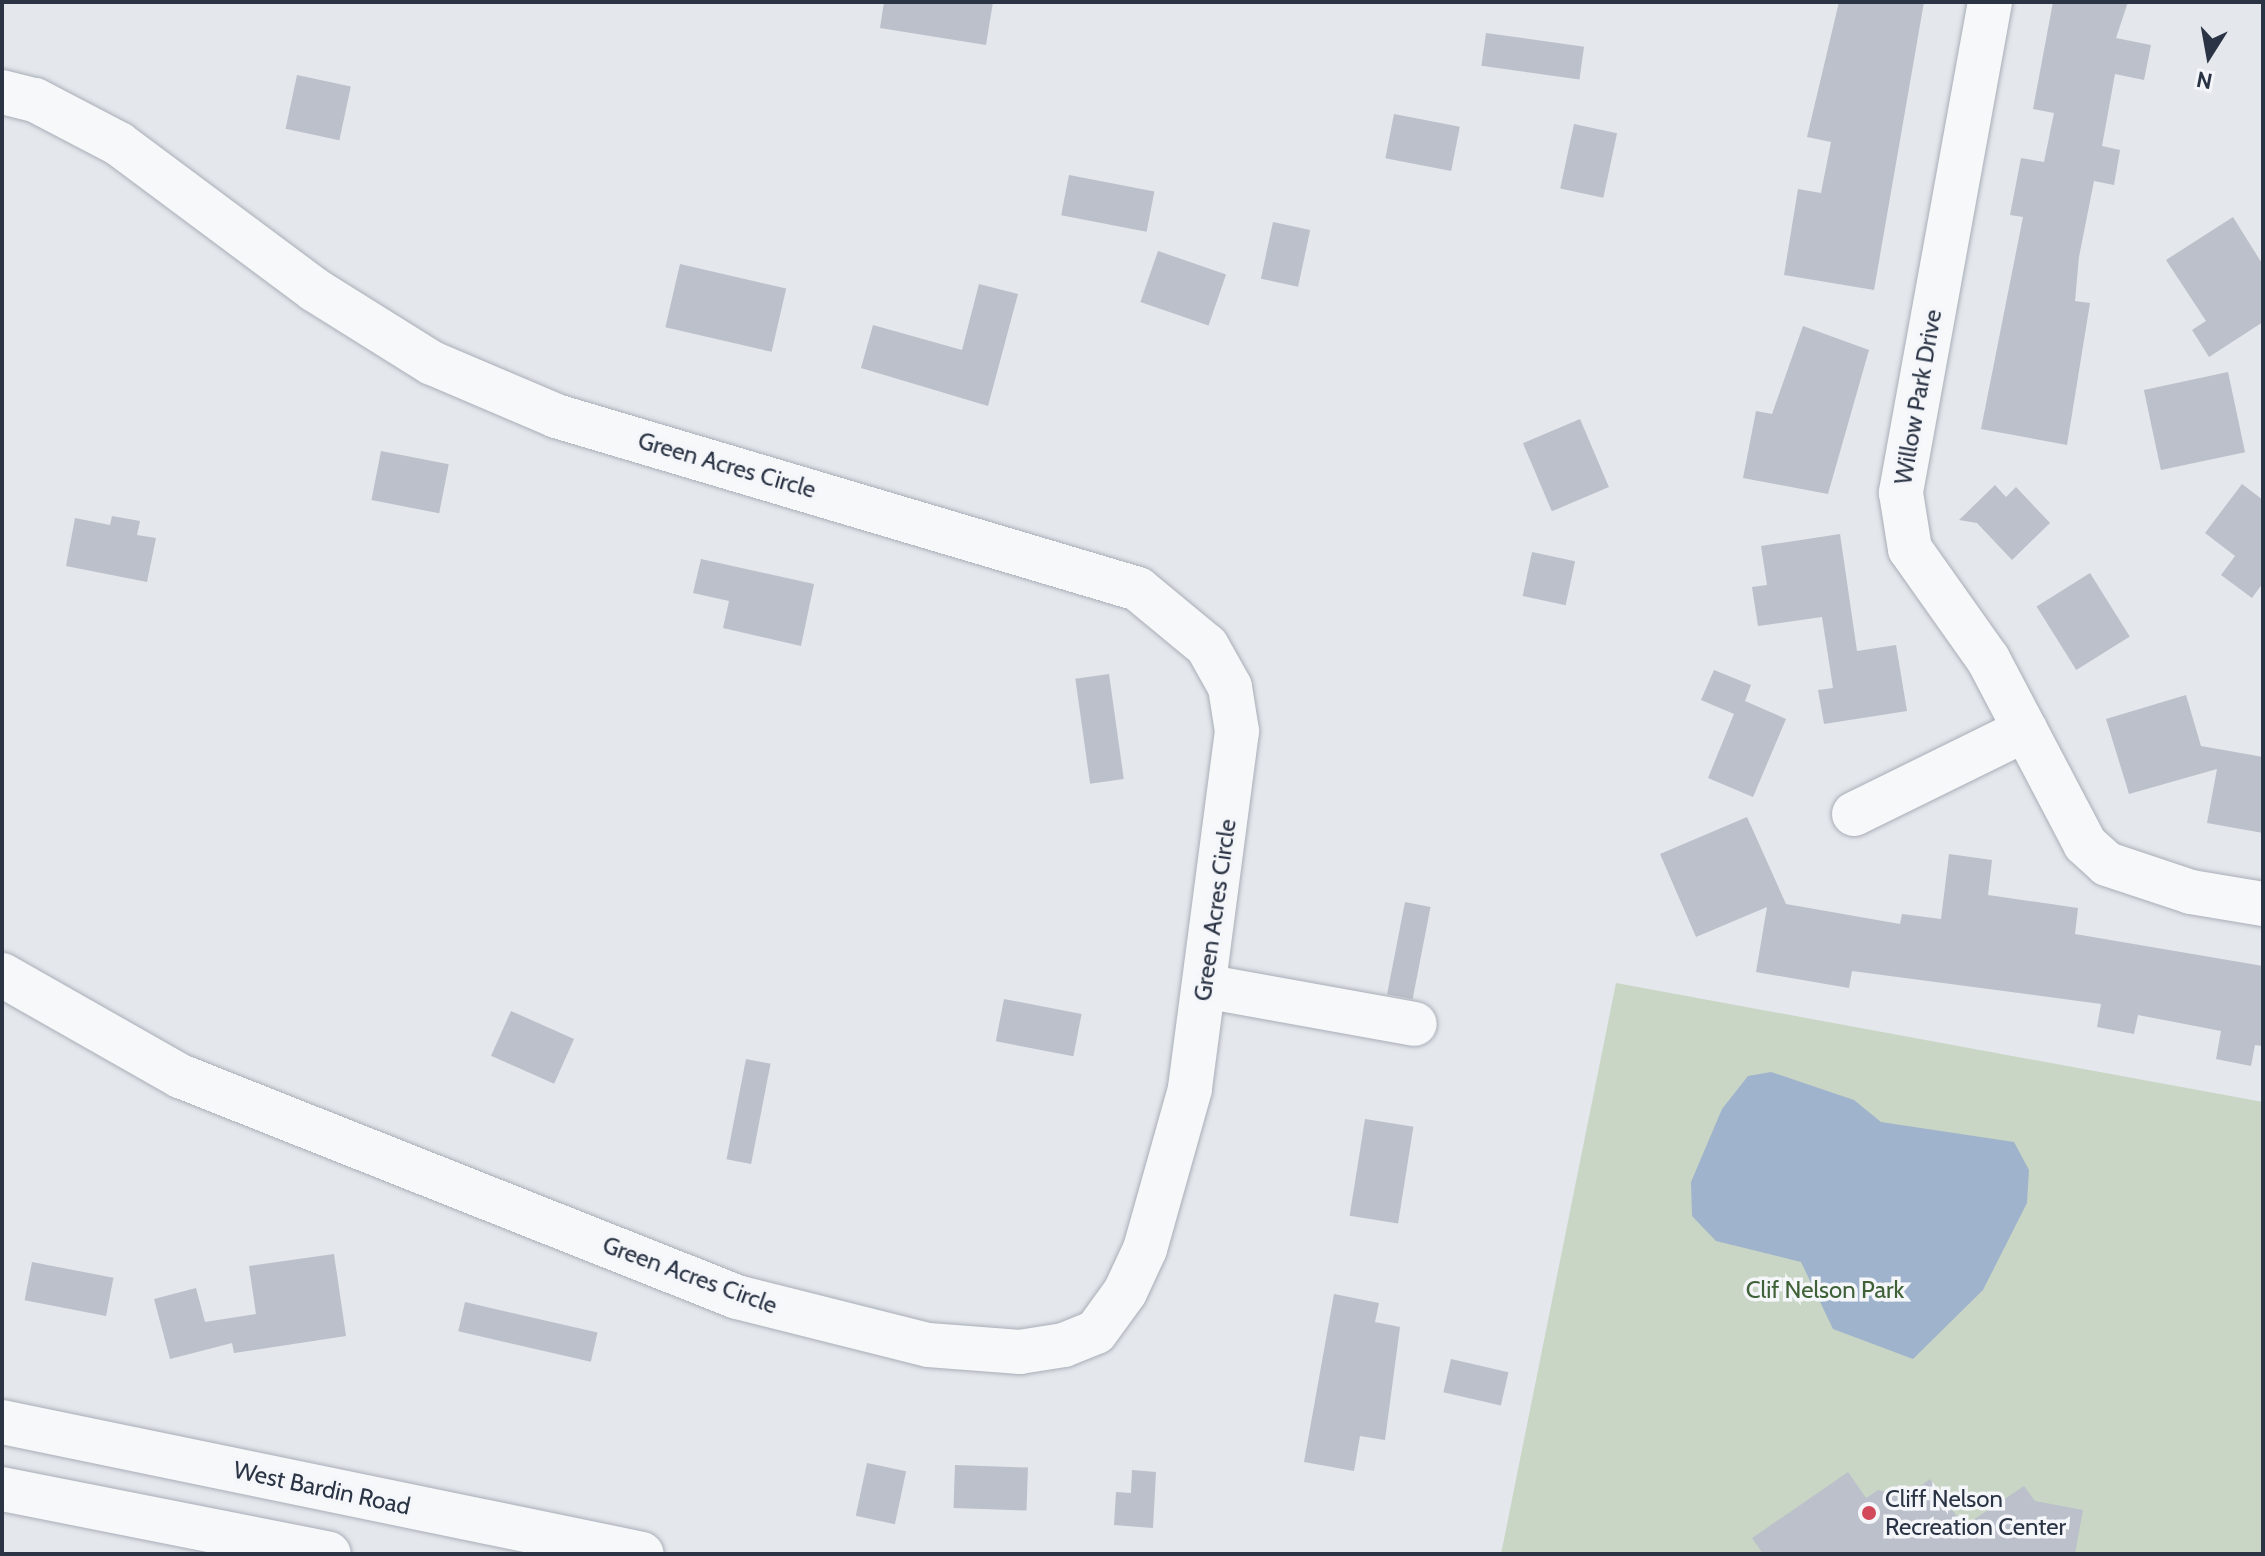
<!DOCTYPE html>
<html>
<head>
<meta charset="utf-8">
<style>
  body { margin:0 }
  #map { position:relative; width:2265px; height:1556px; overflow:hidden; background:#e4e7ec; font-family:Cabin,sans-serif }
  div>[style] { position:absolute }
  .green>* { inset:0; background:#c9d6c5 }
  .water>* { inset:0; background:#9fb4cc }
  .building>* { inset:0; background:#bbc0ca; transform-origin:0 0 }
  .roads { filter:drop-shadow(0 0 2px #a9aeb7) drop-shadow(0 0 2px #a9aeb7) }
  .minor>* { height:44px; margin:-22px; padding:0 22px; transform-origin:22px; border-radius:22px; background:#f7f8fa }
  .dots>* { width:22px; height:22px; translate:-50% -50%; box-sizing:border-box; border:4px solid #f4f6f9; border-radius:50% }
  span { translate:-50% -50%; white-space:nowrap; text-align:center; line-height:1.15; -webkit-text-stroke:7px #f4f6f9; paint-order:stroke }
  .street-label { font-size:24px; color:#2b3445 }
  .park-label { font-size:24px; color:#3f6138 }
  .poi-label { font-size:24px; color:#2b3445 }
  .left { translate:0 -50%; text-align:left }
  .frame { position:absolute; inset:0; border:4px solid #2b3445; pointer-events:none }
  .north { position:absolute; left:2169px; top:16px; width:80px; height:80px; -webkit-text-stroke:6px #f4f6f9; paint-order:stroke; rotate:191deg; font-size:22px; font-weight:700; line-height:32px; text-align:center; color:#2b3445 }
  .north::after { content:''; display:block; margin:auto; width:28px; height:36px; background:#2b3445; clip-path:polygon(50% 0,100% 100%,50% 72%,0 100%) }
</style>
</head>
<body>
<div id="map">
  <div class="green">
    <div style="clip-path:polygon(1616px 983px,2263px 1102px,2263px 1554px,1501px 1554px)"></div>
  </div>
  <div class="water">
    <div style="clip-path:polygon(1771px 1072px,1854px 1100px,1881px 1122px,2014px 1142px,2029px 1170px,2027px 1203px,1983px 1290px,1913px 1359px,1833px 1329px,1801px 1262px,1716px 1241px,1692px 1216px,1691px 1182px,1722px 1109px,1748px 1076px)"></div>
  </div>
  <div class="building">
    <div style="clip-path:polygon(884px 2px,993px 2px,986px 45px,880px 28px)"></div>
    <div style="clip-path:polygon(1839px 2px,1924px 2px,1874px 290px,1784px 275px,1798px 189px,1821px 193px,1831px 142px,1807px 137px)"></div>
    <div style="clip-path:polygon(2053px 2px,2128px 2px,2116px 38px,2151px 45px,2144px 80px,2115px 74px,2102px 146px,2120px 150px,2114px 185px,2094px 181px,2079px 257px,2075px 301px,2090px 303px,2067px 445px,1981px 429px,2023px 217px,2010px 215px,2021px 158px,2044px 162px,2054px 113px,2033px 109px)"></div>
    <div style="left:1486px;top:33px;width:99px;height:33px;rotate:8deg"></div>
    <div style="left:297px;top:75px;width:55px;height:55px;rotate:12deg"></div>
    <div style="left:1394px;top:114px;width:67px;height:45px;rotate:11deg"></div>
    <div style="left:1574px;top:124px;width:44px;height:66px;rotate:12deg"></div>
    <div style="left:1069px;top:175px;width:87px;height:41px;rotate:11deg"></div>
    <div style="clip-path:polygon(2233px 217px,2263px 265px,2263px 322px,2209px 357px,2192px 330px,2206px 321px,2166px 260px)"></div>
    <div style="left:1273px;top:222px;width:38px;height:58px;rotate:12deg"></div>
    <div style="left:1158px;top:251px;width:72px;height:54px;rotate:19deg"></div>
    <div style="left:680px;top:264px;width:109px;height:65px;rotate:13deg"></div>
    <div style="clip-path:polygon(979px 284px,1018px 294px,988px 406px,861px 368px,873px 325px,962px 350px)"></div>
    <div style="clip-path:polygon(1803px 326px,1869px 350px,1828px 494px,1743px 478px,1756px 411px,1772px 414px)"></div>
    <div style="left:2228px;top:372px;width:82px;height:86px;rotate:78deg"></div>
    <div style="left:1580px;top:419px;width:74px;height:62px;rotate:67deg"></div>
    <div style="left:381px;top:451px;width:69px;height:50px;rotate:11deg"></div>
    <div style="clip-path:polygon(2242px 484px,2263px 500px,2263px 583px,2252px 598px,2221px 575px,2235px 556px,2205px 533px)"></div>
    <div style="clip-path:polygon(1995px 485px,2006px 497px,2016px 487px,2050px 523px,2012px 560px,1977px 523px,1959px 520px)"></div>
    <div style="clip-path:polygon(112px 516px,140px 521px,137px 535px,156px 538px,147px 582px,66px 566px,75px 518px,110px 525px)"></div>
    <div style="clip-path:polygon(1840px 534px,1857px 651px,1896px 645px,1907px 711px,1824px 724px,1818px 690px,1833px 688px,1822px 617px,1758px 626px,1752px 587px,1767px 585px,1761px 546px)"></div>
    <div style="left:1532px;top:552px;width:44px;height:45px;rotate:12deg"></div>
    <div style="clip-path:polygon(701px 559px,814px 584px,801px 646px,723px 628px,729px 601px,693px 593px)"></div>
    <div style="left:2090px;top:573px;width:75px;height:63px;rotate:58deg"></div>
    <div style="clip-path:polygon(1714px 670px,1751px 685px,1745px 701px,1786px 719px,1753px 797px,1708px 778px,1734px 714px,1701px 700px)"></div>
    <div style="left:1109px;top:674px;width:106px;height:34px;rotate:82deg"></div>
    <div style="clip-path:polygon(2186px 695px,2201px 746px,2263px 757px,2263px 833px,2207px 823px,2217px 769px,2129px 794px,2106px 719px)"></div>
    <div style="clip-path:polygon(1747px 817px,1786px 904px,1900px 924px,1902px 914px,1941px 919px,1949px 854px,1992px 860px,1988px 895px,2078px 908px,2075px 934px,2263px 966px,2263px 1046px,2255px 1045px,2251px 1066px,2216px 1059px,2221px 1031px,2138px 1015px,2134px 1034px,2097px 1027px,2101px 1004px,1852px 971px,1849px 988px,1756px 972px,1767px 907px,1696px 937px,1660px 854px)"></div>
    <div style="left:1405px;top:902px;width:26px;height:94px;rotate:11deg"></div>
    <div style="left:1004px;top:999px;width:79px;height:43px;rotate:11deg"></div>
    <div style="left:511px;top:1011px;width:69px;height:49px;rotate:24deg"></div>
    <div style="left:746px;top:1059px;width:25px;height:102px;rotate:11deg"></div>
    <div style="left:1365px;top:1119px;width:49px;height:98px;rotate:9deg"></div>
    <div style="clip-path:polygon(334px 1254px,346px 1336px,234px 1353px,232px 1343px,170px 1359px,154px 1299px,196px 1288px,205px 1322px,256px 1314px,249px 1266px)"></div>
    <div style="left:32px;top:1262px;width:83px;height:39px;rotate:11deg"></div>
    <div style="clip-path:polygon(1334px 1294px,1379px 1303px,1375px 1322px,1400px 1327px,1385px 1440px,1360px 1436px,1354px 1471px,1304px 1462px)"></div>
    <div style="left:465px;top:1302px;width:136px;height:30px;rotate:13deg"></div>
    <div style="left:1451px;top:1359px;width:59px;height:34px;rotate:13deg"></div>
    <div style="left:867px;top:1463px;width:40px;height:54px;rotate:12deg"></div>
    <div style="left:955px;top:1465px;width:73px;height:43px;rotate:2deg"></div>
    <div style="clip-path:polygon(1132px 1470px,1156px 1472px,1153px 1528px,1114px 1525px,1116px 1492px,1131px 1493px)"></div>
    <div style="clip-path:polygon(1848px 1472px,1866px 1498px,1878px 1490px,1907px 1496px,1930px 1479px,1964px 1526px,2024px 1486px,2035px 1501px,2083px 1510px,2075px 1554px,1763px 1554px,1752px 1538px)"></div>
  </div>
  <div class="roads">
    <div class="minor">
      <div style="left:1990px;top:2px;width:499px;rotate:100.3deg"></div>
      <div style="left:1901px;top:493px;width:57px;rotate:80.9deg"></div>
      <div style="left:1910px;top:549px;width:135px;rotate:54.7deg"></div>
      <div style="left:1988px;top:659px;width:209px;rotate:62.3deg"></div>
      <div style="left:2085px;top:844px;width:30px;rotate:42deg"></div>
      <div style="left:2107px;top:864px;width:89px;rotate:18.4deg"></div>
      <div style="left:2191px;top:892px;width:73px;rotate:9.5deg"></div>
      <div style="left:2px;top:92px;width:34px;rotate:14deg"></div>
      <div style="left:35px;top:100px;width:95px;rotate:27.6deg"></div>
      <div style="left:119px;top:144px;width:244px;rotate:36.7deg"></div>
      <div style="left:315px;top:290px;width:138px;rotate:32deg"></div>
      <div style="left:432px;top:363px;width:135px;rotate:23.1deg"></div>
      <div style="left:556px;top:416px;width:607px;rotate:16.55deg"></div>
      <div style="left:1138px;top:589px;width:89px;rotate:39.6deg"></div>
      <div style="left:1207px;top:646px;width:47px;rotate:60.7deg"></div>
      <div style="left:1230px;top:687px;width:45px;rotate:81deg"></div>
      <div style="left:1237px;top:731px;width:361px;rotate:97.5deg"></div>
      <div style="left:1190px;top:1089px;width:166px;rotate:105.7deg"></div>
      <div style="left:1145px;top:1249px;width:47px;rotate:114.9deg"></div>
      <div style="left:1125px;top:1292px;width:49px;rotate:125.9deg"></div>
      <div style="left:1096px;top:1332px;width:35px;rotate:158deg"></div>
      <div style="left:1064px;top:1345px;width:45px;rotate:171deg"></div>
      <div style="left:1020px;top:1352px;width:92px;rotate:-175.6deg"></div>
      <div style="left:928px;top:1345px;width:197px;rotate:-165.9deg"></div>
      <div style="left:737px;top:1297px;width:599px;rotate:-158.36deg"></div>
      <div style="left:180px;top:1076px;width:205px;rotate:-150.4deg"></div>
      <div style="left:1854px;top:814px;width:191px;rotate:-26.2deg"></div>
      <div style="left:1204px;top:986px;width:214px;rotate:10.2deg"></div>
      <div style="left:2px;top:1422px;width:653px;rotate:11.65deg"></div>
      <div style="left:2px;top:1489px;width:333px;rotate:11.2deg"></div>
    </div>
  </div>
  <div class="dots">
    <div style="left:1869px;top:1513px;background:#d1495b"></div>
  </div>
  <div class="street-label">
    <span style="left:1918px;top:397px;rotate:-80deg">Willow Park Drive</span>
    <span style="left:727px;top:465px;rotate:16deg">Green Acres Circle</span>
    <span style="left:1215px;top:910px;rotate:-82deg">Green Acres Circle</span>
    <span style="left:690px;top:1275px;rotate:20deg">Green Acres Circle</span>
    <span style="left:322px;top:1488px;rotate:12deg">West Bardin Road</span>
  </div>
  <div class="park-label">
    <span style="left:1825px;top:1290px">Clif Nelson Park</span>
  </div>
  <div class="poi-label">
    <span class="left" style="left:1885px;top:1513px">Cliff Nelson<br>Recreation Center</span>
  </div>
  <div class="frame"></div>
  <div class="north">N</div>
</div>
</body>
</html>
